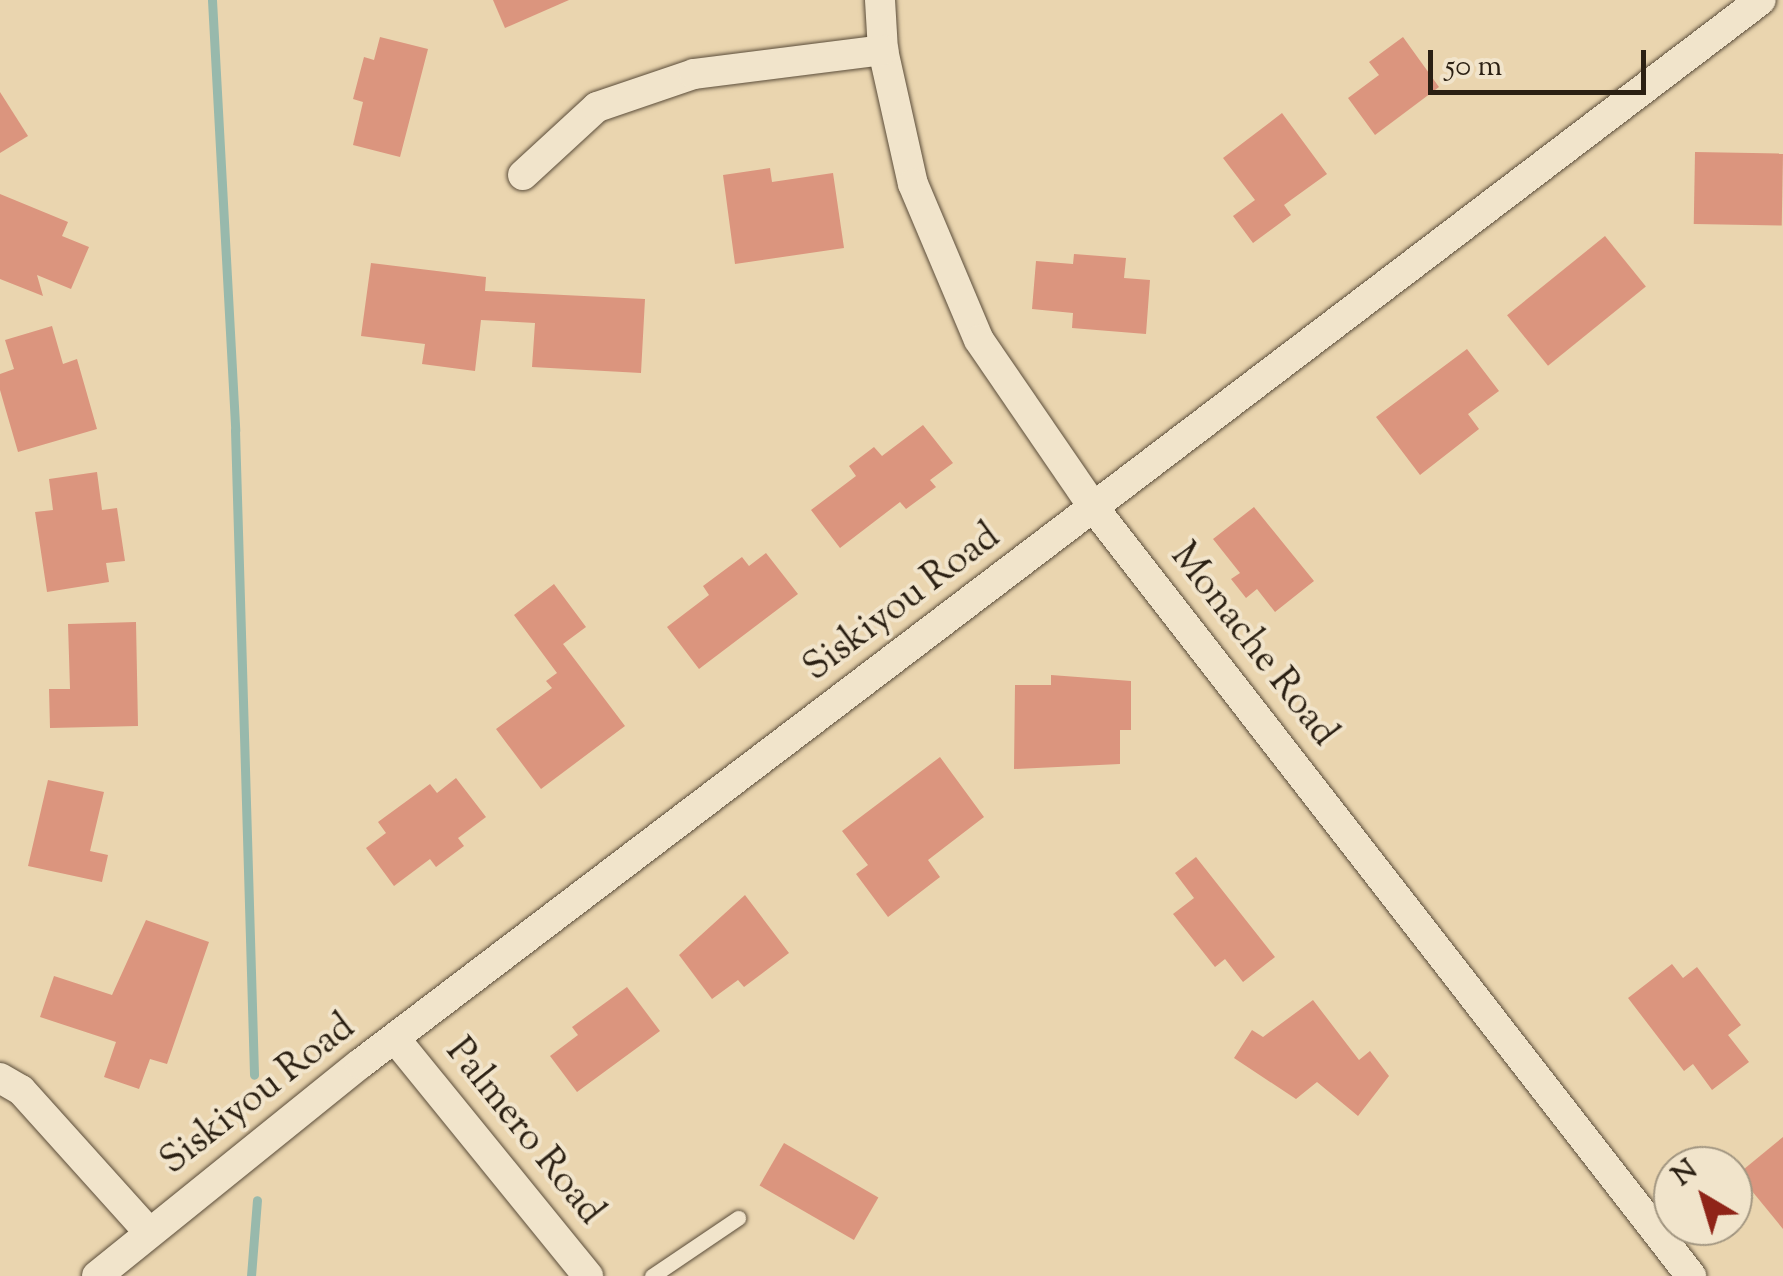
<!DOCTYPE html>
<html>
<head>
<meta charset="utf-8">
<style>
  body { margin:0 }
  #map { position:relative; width:1783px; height:1276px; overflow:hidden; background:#ead5af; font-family:"Sorts Mill Goudy",serif }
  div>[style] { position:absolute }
  .stream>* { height:9px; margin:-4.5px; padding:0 4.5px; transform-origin:4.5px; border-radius:4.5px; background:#98b9ac }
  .building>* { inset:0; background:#db957e; transform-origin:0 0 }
  .roads { filter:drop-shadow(0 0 2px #5b4d3a) drop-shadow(0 0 2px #5b4d3a) }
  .service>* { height:15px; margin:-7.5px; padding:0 7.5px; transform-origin:7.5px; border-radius:7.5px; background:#f1e4cb }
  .minor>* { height:30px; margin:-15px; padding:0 15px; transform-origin:15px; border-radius:15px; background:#f1e4cb }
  span { translate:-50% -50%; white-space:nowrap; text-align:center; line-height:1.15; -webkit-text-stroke:8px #f1e4cb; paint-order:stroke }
  .street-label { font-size:38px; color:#2b2013 }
  .north { position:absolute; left:1653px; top:1146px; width:100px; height:100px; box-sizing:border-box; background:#f1e4cb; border:2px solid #a29681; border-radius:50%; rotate:322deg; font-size:28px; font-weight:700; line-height:40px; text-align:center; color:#2b2013 }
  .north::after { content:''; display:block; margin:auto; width:35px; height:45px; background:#8f2418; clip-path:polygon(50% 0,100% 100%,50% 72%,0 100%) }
  .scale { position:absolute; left:1428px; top:50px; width:218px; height:45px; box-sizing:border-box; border:5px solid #2b2013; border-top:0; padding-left:12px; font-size:30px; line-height:35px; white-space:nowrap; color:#2b2013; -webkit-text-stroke:8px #f1e4cb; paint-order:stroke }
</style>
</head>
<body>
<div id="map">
  <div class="stream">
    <div style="left:212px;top:0;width:431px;rotate:86.9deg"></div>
    <div style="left:235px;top:430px;width:645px;rotate:88.31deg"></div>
    <div style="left:251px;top:1276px;width:76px;rotate:-85.5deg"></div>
  </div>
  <div class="building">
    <div style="clip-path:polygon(493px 0,569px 0,505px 28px)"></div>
    <div style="clip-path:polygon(380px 37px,428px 49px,400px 157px,353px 145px,363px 102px,353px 99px,364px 57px,374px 60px)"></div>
    <div style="clip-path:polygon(1403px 37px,1439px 87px,1375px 135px,1348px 98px,1379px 75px,1369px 62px)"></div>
    <div style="clip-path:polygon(0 92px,28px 136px,0 153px)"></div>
    <div style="clip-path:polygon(1282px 113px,1327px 174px,1284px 205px,1291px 215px,1253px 243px,1233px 216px,1255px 200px,1223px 158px)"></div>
    <div style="left:1695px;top:152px;width:88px;height:72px;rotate:1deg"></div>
    <div style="clip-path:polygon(770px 168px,772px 182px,833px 173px,844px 248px,735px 264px,723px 175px)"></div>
    <div style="clip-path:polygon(0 194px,68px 222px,62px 236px,89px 247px,71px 289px,37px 275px,43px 296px,0 279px)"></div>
    <div style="left:1605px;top:236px;width:65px;height:126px;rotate:51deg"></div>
    <div style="clip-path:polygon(1074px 254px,1126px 258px,1124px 278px,1150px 280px,1146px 334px,1072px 328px,1073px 313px,1032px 309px,1036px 261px,1073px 264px)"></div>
    <div style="clip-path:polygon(371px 263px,486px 277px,485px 291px,645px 299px,641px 373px,532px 367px,535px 323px,481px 320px,475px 371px,422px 364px,425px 344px,361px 336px)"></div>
    <div style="clip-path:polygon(52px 326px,63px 364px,77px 359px,97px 429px,18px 452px,0 390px,0 374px,14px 369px,5px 340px)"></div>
    <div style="clip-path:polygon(1467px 349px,1499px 391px,1468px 414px,1479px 429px,1420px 475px,1376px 417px)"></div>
    <div style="clip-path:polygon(923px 425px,953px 463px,930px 480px,936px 487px,906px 509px,900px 502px,840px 548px,811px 510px,856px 476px,849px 466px,874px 447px,882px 456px)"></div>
    <div style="clip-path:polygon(97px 472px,102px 510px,117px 508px,125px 561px,106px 563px,109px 582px,47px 592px,35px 512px,53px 510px,49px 479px)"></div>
    <div style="clip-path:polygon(1254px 507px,1314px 581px,1275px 612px,1257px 589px,1246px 598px,1231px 579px,1240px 573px,1213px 539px)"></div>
    <div style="clip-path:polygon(766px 553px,798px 594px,699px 669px,667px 627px,709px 595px,703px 586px,742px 557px,749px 566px)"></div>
    <div style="clip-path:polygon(554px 584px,586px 627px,563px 644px,625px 726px,541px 789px,496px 729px,552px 688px,546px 681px,557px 673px,514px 615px)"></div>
    <div style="clip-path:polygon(136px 622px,138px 726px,50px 728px,49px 689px,70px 689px,68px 624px)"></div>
    <div style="clip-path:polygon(1051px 675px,1131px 681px,1131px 730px,1120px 730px,1120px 764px,1014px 769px,1015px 685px,1051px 685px)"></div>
    <div style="clip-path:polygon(940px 757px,984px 817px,928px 860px,940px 877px,888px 917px,856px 874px,868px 865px,842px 831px)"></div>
    <div style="clip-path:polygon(456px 778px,486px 817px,458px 838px,464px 846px,436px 867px,430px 859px,394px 886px,366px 848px,386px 833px,378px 822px,430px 784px,437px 793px)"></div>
    <div style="clip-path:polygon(48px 780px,104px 792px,90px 851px,108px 855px,102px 882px,28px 866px)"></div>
    <div style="clip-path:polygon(1196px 857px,1275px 957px,1243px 982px,1225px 959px,1215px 967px,1173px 914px,1194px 898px,1175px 873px)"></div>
    <div style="clip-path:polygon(745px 895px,789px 953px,744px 987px,738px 980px,712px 999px,679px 955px)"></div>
    <div style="clip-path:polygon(146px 920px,209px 942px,167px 1064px,150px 1059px,139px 1089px,104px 1077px,116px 1042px,40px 1017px,54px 976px,112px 995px)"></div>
    <div style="clip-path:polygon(1672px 964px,1683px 978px,1697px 967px,1741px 1025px,1728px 1035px,1749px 1062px,1712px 1090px,1693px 1064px,1684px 1071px,1628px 998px)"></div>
    <div style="clip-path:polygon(627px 987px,660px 1031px,577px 1092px,550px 1056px,578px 1035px,572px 1027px)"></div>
    <div style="clip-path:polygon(1313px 1000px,1359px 1060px,1370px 1051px,1389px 1076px,1358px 1116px,1317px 1082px,1296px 1099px,1234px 1058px,1252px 1030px,1263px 1037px)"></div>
    <div style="clip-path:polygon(1783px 1137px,1783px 1229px,1738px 1174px)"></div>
    <div style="left:784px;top:1143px;width:109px;height:49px;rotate:30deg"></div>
  </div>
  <div class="roads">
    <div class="service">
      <div style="left:652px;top:1276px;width:104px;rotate:-34deg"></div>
    </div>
    <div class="minor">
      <div style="left:880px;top:0;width:50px;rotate:86.6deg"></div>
      <div style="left:883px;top:50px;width:137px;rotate:77.4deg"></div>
      <div style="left:913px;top:184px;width:169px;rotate:67.1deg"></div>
      <div style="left:979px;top:340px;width:204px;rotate:55.6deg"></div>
      <div style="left:1094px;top:508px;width:973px;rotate:52.14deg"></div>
      <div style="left:523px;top:175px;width:100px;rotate:-42.6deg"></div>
      <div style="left:597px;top:107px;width:102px;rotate:-18.8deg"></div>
      <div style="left:694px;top:74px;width:191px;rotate:-7.2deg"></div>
      <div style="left:397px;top:1041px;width:303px;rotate:50.9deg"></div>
      <div style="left:0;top:1078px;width:24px;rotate:30deg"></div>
      <div style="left:21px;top:1090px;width:191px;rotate:48deg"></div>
      <div style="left:97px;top:1276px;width:338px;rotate:-38.9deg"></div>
      <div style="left:360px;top:1064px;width:1759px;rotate:-37.22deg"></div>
    </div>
  </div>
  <div class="street-label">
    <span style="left:903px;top:604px;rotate:-37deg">Siskiyou Road</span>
    <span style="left:1252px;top:646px;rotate:52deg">Monache Road</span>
    <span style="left:259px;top:1096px;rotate:-38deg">Siskiyou Road</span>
    <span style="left:523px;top:1133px;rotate:51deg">Palmero Road</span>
  </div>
  <div class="north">N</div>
  <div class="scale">50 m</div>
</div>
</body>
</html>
